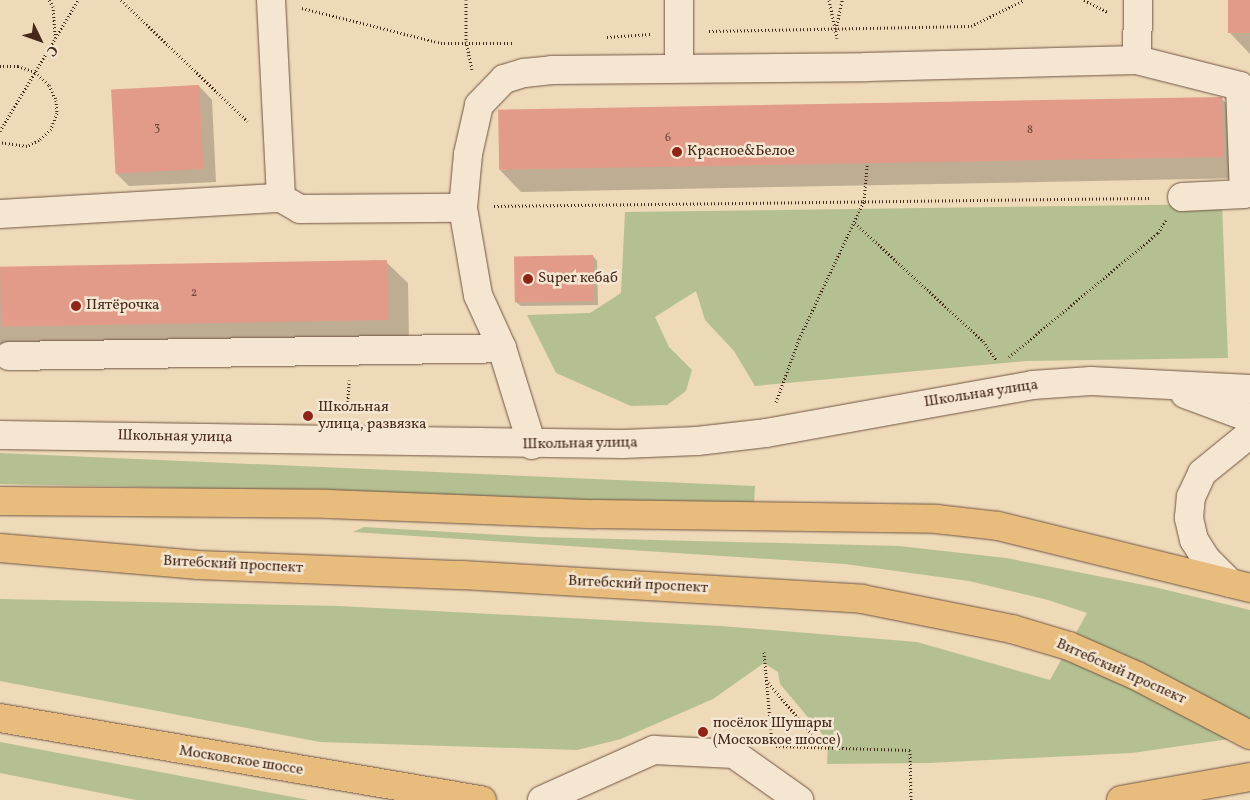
<!DOCTYPE html>
<html>
<head>
<meta charset="utf-8">
<style>
  body { margin:0 }
  #map { position:relative; width:1250px; height:800px; overflow:hidden; background:#eed9b8; font-family:Vollkorn,serif }
  div>[style] { position:absolute }
  .green>* { inset:0; background:#b5c092 }
  .shadow>* { inset:0; background:#0003 }
  .building>* { inset:0; background:#e29a89; transform-origin:0 0 }
  .path>* { height:3px; margin-top:-1.5px; transform-origin:0; background:repeating-linear-gradient(90deg,#47291c 0 1px,transparent 0 3.5px) }
  .roads { filter:drop-shadow(0 0 1px #715543) drop-shadow(0 0 1px #715543) }
  .minor>* { height:28px; margin:-14px; padding:0 14px; transform-origin:14px; border-radius:14px; background:#f4e6d1 }
  .major>* { height:28px; margin:-14px; padding:0 14px; transform-origin:14px; border-radius:14px; background:#e7bc7c }
  .highway>* { height:28px; margin:-14px; padding:0 14px; transform-origin:14px; border-radius:14px; background:#e7bc7c }
  .dots>* { width:14px; height:14px; translate:-50% -50%; box-sizing:border-box; border:2px solid #f4e6d1; border-radius:50% }
  span { translate:-50% -50%; white-space:nowrap; text-align:center; line-height:1.15; -webkit-text-stroke:5px #f4e6d1; paint-order:stroke }
  .number-label { font-size:12px; color:#6e4537 }
  .number-label span { -webkit-text-stroke-width:0 }
  .poi-label { font-size:15px; color:#47291c }
  .left { translate:0 -50%; text-align:left }
  .street-label { font-size:15px; color:#47291c }
  .north { position:absolute; left:15px; top:15px; width:50px; height:50px; -webkit-text-stroke:4px #f4e6d1; paint-order:stroke; rotate:132deg; font-size:14px; font-weight:700; line-height:20px; text-align:center; color:#47291c }
  .north::after { content:''; display:block; margin:auto; width:18px; height:22px; background:#47291c; clip-path:polygon(50% 0,100% 100%,50% 72%,0 100%) }
</style>
</head>
<body>
<div id="map">
  <div class="green">
    <div style="clip-path:polygon(1222px 204px,1228px 358px,1027px 361px,755px 386px,734px 351px,705px 320px,696px 291px,655px 317px,669px 347px,692px 370px,686px 391px,667px 405px,631px 406px,556px 373px,527px 315px,590px 313px,621px 293px,625px 212px)"></div>
    <div style="clip-path:polygon(0 453px,755px 486px,754px 504px,659px 505px,325px 491px,0 484px)"></div>
    <div style="clip-path:polygon(364px 527px,537px 537px,899px 546px,1006px 558px,1154px 587px,1250px 610px,1250px 736px,1132px 753px,928px 763px,827px 764px,828px 741px,780px 684px,778px 672px,764px 663px,713px 699px,621px 739px,577px 750px,320px 742px,0 681px,0 599px,339px 606px,721px 626px,917px 642px,1050px 680px,1087px 613px,1048px 600px,969px 581px,845px 564px,353px 532px)"></div>
    <div style="clip-path:polygon(0 742px,309px 800px,136px 800px,0 773px)"></div>
  </div>
  <div class="shadow">
    <div style="clip-path:polygon(1229px 0,1250px 0,1250px 54px,1229px 32px)"></div>
    <div style="clip-path:polygon(199px 86px,212px 100px,216px 182px,129px 186px,116px 173px)"></div>
    <div style="clip-path:polygon(1221px 98px,1243px 120px,1244px 178px,521px 192px,500px 170px)"></div>
    <div style="clip-path:polygon(593px 256px,597px 261px,598px 305px,521px 306px,516px 302px)"></div>
    <div style="clip-path:polygon(386px 262px,408px 283px,409px 341px,0 349px,0 268px)"></div>
  </div>
  <div class="building">
    <div style="left:1228px;top:0;width:22px;height:33px"></div>
    <div style="left:199px;top:85px;width:84px;height:88px;rotate:87deg"></div>
    <div style="left:1222px;top:97px;width:60px;height:724px;rotate:89deg"></div>
    <div style="left:593px;top:255px;width:46px;height:79px;rotate:89deg"></div>
    <div style="left:387px;top:260px;width:60px;height:387px;rotate:89deg"></div>
  </div>
  <div class="path">
    <div style="left:49px;top:0;width:7px;rotate:56deg"></div>
    <div style="left:53px;top:6px;width:32px;rotate:86deg"></div>
    <div style="left:121px;top:0;width:175px;rotate:43.8deg"></div>
    <div style="left:466px;top:0;width:41px;rotate:90deg"></div>
    <div style="left:466px;top:41px;width:29px;rotate:78deg"></div>
    <div style="left:829px;top:0;width:39px;rotate:78deg"></div>
    <div style="left:1084px;top:0;width:27px;rotate:27deg"></div>
    <div style="left:302px;top:8px;width:143px;rotate:14.1deg"></div>
    <div style="left:441px;top:43px;width:72px"></div>
    <div style="left:836px;top:29px;width:30px;rotate:-78deg"></div>
    <div style="left:709px;top:31px;width:262px;rotate:-1.1deg"></div>
    <div style="left:971px;top:26px;width:59px;rotate:-26.1deg"></div>
    <div style="left:607px;top:37px;width:44px;rotate:-3.9deg"></div>
    <div style="left:0;top:66px;width:18px"></div>
    <div style="left:18px;top:66px;width:18px;rotate:19deg"></div>
    <div style="left:35px;top:72px;width:19px;rotate:43deg"></div>
    <div style="left:49px;top:85px;width:17px;rotate:65deg"></div>
    <div style="left:56px;top:100px;width:13px;rotate:86deg"></div>
    <div style="left:57px;top:113px;width:17px;rotate:111deg"></div>
    <div style="left:51px;top:129px;width:16px;rotate:137deg"></div>
    <div style="left:39px;top:140px;width:13px;rotate:153deg"></div>
    <div style="left:27px;top:146px;width:27px;rotate:-172deg"></div>
    <div style="left:0;top:131px;width:152px;rotate:-59.2deg"></div>
    <div style="left:494px;top:206px;width:658px;rotate:-0.7deg"></div>
    <div style="left:855px;top:223px;width:174px;rotate:42.7deg"></div>
    <div style="left:983px;top:341px;width:24px;rotate:55deg"></div>
    <div style="left:1009px;top:357px;width:194px;rotate:-39.8deg"></div>
    <div style="left:1158px;top:233px;width:15px;rotate:-58deg"></div>
    <div style="left:776px;top:402px;width:67px;rotate:-69.9deg"></div>
    <div style="left:799px;top:339px;width:153px;rotate:-64.8deg"></div>
    <div style="left:864px;top:201px;width:37px;rotate:-85deg"></div>
    <div style="left:347px;top:412px;width:32px;rotate:-86deg"></div>
    <div style="left:764px;top:652px;width:91px;rotate:85deg"></div>
    <div style="left:766px;top:680px;width:87px;rotate:49.7deg"></div>
    <div style="left:776px;top:746px;width:134px;rotate:1.7deg"></div>
    <div style="left:910px;top:750px;width:50px;rotate:88.9deg"></div>
  </div>
  <div class="roads">
    <div class="minor">
      <div style="left:271px;top:0;width:198px;rotate:87.1deg"></div>
      <div style="left:679px;top:0;width:67px;rotate:90deg"></div>
      <div style="left:1137px;top:60px;width:60px;rotate:-89deg"></div>
      <div style="left:0;top:214px;width:281px;rotate:-3.3deg"></div>
      <div style="left:281px;top:198px;width:22px;rotate:30deg"></div>
      <div style="left:300px;top:209px;width:163px;rotate:-0.4deg"></div>
      <div style="left:9px;top:356px;width:493px;rotate:-0.9deg"></div>
      <div style="left:1185px;top:394px;width:69px;rotate:20.3deg"></div>
      <div style="left:0;top:435px;width:623px;rotate:0.83deg"></div>
      <div style="left:623px;top:444px;width:74px;rotate:-2.3deg"></div>
      <div style="left:697px;top:441px;width:69px;rotate:-6.6deg"></div>
      <div style="left:766px;top:433px;width:270px;rotate:-10.2deg"></div>
      <div style="left:1032px;top:385px;width:59px;rotate:-3.9deg"></div>
      <div style="left:1091px;top:381px;width:159px;rotate:2.9deg"></div>
      <div style="left:532px;top:445px;width:102px;rotate:-107.2deg"></div>
      <div style="left:502px;top:348px;width:58px;rotate:-114.4deg"></div>
      <div style="left:478px;top:295px;width:88px;rotate:-99.8deg"></div>
      <div style="left:463px;top:208px;width:54px;rotate:-84.7deg"></div>
      <div style="left:468px;top:154px;width:50px;rotate:-77.3deg"></div>
      <div style="left:479px;top:105px;width:36px;rotate:-46deg"></div>
      <div style="left:504px;top:79px;width:21px;rotate:-17deg"></div>
      <div style="left:524px;top:73px;width:28px;rotate:-6deg"></div>
      <div style="left:552px;top:70px;width:314px;rotate:-0.5deg"></div>
      <div style="left:866px;top:67px;width:271px;rotate:-1.5deg"></div>
      <div style="left:1137px;top:60px;width:106px;rotate:14.2deg"></div>
      <div style="left:1240px;top:86px;width:108px;rotate:87.9deg"></div>
      <div style="left:1244px;top:194px;width:62px;rotate:177.2deg"></div>
      <div style="left:1230px;top:583px;width:34px;rotate:-135deg"></div>
      <div style="left:1206px;top:559px;width:22px;rotate:-122deg"></div>
      <div style="left:1194px;top:540px;width:23px;rotate:-103deg"></div>
      <div style="left:1189px;top:518px;width:21px;rotate:-85deg"></div>
      <div style="left:1191px;top:497px;width:26px;rotate:-65deg"></div>
      <div style="left:1202px;top:473px;width:62px;rotate:-39.1deg"></div>
      <div style="left:542px;top:800px;width:123px;rotate:-24.1deg"></div>
      <div style="left:654px;top:750px;width:80px;rotate:2.9deg"></div>
      <div style="left:734px;top:754px;width:80px;rotate:35.3deg"></div>
    </div>
    <div class="major">
      <div style="left:0;top:501px;width:328px;rotate:0.5deg"></div>
      <div style="left:328px;top:504px;width:266px;rotate:2.2deg"></div>
      <div style="left:594px;top:514px;width:342px;rotate:0.8deg"></div>
      <div style="left:936px;top:519px;width:62px;rotate:6.4deg"></div>
      <div style="left:998px;top:526px;width:260px;rotate:13.8deg"></div>
      <div style="left:0;top:548px;width:199px;rotate:4.9deg"></div>
      <div style="left:198px;top:565px;width:265px;rotate:2.2deg"></div>
      <div style="left:463px;top:575px;width:400px;rotate:3.4deg"></div>
      <div style="left:862px;top:599px;width:153px;rotate:11.3deg"></div>
      <div style="left:1012px;top:629px;width:59px;rotate:16.6deg"></div>
      <div style="left:1069px;top:646px;width:74px;rotate:23.8deg"></div>
      <div style="left:1137px;top:676px;width:127px;rotate:27.6deg"></div>
    </div>
    <div class="highway">
      <div style="left:0;top:718px;width:489px;rotate:9.7deg"></div>
      <div style="left:1121px;top:800px;width:131px;rotate:-10.1deg"></div>
    </div>
  </div>
  <div class="dots">
    <div style="left:677px;top:152px;background:#8f2418"></div>
    <div style="left:528px;top:279px;background:#8f2418"></div>
    <div style="left:76px;top:306px;background:#8f2418"></div>
    <div style="left:308px;top:416px;background:#8f2418"></div>
    <div style="left:703px;top:732px;background:#8f2418"></div>
  </div>
  <div class="number-label">
    <span style="left:157px;top:129px">3</span>
    <span style="left:1030px;top:131px">8</span>
    <span style="left:668px;top:139px">6</span>
    <span style="left:194px;top:294px">2</span>
  </div>
  <div class="poi-label">
    <span class="left" style="left:687px;top:152px">Красное&amp;Белое</span>
    <span class="left" style="left:538px;top:279px">Super кебаб</span>
    <span class="left" style="left:86px;top:306px">Пятёрочка</span>
    <span class="left" style="left:318px;top:416px">Школьная<br>улица, развязка</span>
    <span class="left" style="left:713px;top:732px">посёлок Шушары<br>(Московкое шоссе)</span>
  </div>
  <div class="street-label">
    <span style="left:981px;top:394px;rotate:-9deg">Школьная улица</span>
    <span style="left:175px;top:437px;rotate:1deg">Школьная улица</span>
    <span style="left:580px;top:444px;rotate:-1deg">Школьная улица</span>
    <span style="left:233px;top:565px;rotate:3deg">Витебский проспект</span>
    <span style="left:638px;top:585px;rotate:3deg">Витебский проспект</span>
    <span style="left:1121px;top:672px;rotate:24deg">Витебский проспект</span>
    <span style="left:241px;top:761px;rotate:9deg">Московское шоссе</span>
  </div>
  <div class="north">С</div>
</div>
</body>
</html>
